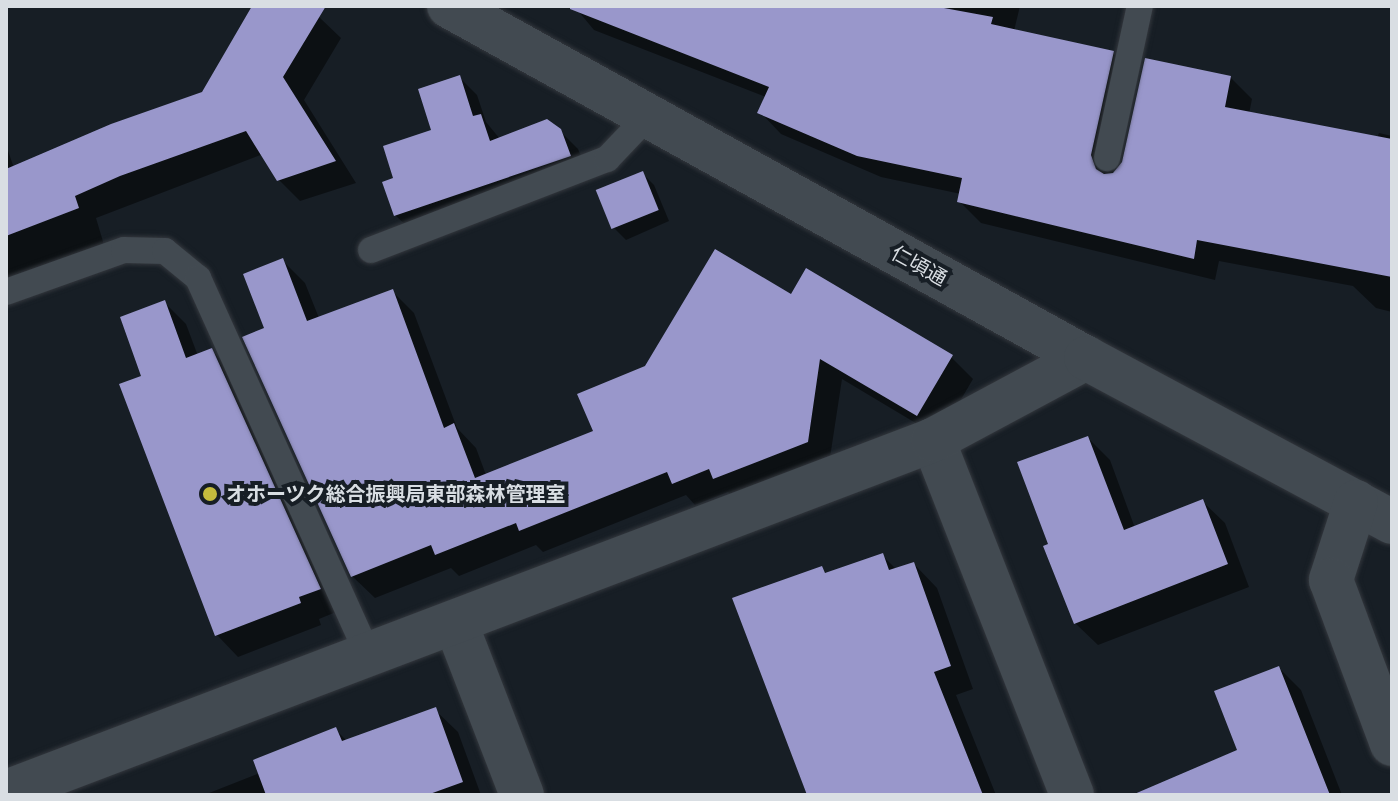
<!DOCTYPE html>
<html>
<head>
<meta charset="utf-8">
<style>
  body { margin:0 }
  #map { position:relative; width:1398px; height:801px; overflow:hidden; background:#171e25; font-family:"Nunito Sans","Noto Sans JP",sans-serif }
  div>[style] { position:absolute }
  .shadow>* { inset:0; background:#0007 }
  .building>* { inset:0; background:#9997cb; transform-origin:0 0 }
  .roads { filter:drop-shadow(0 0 2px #33373d) drop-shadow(0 0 2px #33373d) }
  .service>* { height:26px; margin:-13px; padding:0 13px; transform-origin:13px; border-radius:13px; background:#424a51 }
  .minor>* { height:44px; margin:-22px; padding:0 22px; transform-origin:22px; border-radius:22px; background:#424a51 }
  .tertiary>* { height:44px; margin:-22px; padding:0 22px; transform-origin:22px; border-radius:22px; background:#424a51 }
  .dots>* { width:22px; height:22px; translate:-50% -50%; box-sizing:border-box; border:4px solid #171e25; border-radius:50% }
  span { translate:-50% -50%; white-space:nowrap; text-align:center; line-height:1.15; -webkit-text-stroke:8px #171e25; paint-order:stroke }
  .street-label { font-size:20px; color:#d9dee3 }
  .poi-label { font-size:20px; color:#d9dee3; font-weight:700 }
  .left { translate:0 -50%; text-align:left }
  .frame { position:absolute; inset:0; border:8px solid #d9dee3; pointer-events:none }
</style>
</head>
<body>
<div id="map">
  <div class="shadow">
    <div style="clip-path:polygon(255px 6px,301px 6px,319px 17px,341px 38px,304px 100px,356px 183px,300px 201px,278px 179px,263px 154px,96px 218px,110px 265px,8px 300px,10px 305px,6px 307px,6px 145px,14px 168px,204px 94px)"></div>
    <div style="clip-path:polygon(574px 6px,1020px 6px,1014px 31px,1113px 53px,1134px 75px,1112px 176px,1230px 77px,1252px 99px,1249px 114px,1377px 138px,1379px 133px,1392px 136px,1392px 312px,1376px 308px,1353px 286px,1219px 261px,1215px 280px,981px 223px,959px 201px,961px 194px,881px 177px,781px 134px,760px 112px,766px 97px,594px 30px)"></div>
    <div style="clip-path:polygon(459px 77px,477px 95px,486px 122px,500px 139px,559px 130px,578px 149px,588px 174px,414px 233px,395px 215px,396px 179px,434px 132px)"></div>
    <div style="clip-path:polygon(642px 173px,654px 185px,669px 221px,626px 240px,614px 228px)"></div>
    <div style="clip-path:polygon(283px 261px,305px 283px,319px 318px,392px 291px,414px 313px,457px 428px,476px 448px,486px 475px,595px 432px,647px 368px,791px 297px,951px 357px,973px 379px,939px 437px,842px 379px,829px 464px,736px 500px,728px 492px,695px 505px,686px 495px,543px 552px,536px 545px,459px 576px,451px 568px,375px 598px,352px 576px,267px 329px)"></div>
    <div style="clip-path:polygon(164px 302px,186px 324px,198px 356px,212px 351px,233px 372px,341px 610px,319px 619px,321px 625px,238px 657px,217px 635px,144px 377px)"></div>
    <div style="clip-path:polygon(1088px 438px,1110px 460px,1135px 528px,1202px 501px,1225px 523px,1249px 587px,1098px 645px,1075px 623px,1051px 545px)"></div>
    <div style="clip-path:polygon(882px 555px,897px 570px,914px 564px,937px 588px,973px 689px,956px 695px,996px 795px,807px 795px,735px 599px,821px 569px,827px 574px)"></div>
    <div style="clip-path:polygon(1279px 668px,1301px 690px,1342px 795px,1143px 795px,1240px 752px)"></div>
    <div style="clip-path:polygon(435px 710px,458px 732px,481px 795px,204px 795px,260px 773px,336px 730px,347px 741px)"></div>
  </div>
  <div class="building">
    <div style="clip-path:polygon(252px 6px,326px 6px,283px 77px,336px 161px,277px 181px,246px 131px,120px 176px,75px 196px,79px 208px,6px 236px,6px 169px,111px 124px,202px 92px)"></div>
    <div style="clip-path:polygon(570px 6px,933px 6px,993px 17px,991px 24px,1114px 51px,1091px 155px,1096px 169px,1104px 174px,1113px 173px,1122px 162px,1145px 58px,1231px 76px,1225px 107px,1392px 139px,1392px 277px,1197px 240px,1194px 259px,957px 202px,962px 178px,857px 156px,757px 113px,769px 87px,570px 9px)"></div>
    <div style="clip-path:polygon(460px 75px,473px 116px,481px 114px,490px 141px,547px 119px,561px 129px,571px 156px,394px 216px,382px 182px,393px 178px,383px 146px,431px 130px,418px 89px)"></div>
    <div style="left:643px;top:171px;width:42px;height:51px;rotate:68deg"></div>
    <div style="clip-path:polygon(715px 249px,791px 294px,806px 268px,953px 355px,917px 416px,820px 359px,808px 442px,713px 479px,709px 469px,672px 484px,667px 472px,519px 531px,516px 523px,435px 555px,431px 545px,351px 577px,242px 337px,264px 328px,243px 274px,283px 258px,307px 321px,393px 289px,444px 428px,454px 423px,475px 478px,593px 431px,577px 394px,645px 366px)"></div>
    <div style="clip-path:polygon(165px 300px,186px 358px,212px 348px,321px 589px,299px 597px,301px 603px,215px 636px,119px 384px,141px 376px,120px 317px)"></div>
    <div style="clip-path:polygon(1088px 436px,1124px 530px,1203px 499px,1228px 564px,1074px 624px,1043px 546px,1048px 544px,1017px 462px)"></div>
    <div style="clip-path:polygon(883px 553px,889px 570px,914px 562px,951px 666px,934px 672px,983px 795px,807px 795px,732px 598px,822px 566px,825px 573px)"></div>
    <div style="clip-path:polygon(1279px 666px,1330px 795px,1132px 795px,1237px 750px,1214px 691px)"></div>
    <div style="clip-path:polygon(436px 707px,463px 782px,427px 795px,266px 795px,253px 760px,336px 727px,342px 741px)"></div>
  </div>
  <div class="roads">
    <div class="service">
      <div style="left:1107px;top:158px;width:156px;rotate:-77.8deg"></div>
      <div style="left:371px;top:250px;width:253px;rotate:-21.1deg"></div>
      <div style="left:607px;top:159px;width:59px;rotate:-46.4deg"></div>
      <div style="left:6px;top:292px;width:125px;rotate:-19.6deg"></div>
      <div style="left:124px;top:250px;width:41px;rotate:1.4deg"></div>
      <div style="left:165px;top:251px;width:43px;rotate:39.3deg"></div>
      <div style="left:198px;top:278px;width:415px;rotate:65.7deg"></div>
    </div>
    <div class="minor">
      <div style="left:933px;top:440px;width:381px;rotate:68.6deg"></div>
      <div style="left:456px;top:624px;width:183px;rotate:68.9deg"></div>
      <div style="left:6px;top:792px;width:992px;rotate:-20.79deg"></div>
      <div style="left:933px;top:440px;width:174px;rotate:-28.2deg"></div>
    </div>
    <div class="tertiary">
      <div style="left:449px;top:6px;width:728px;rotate:28.92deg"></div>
      <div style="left:1086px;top:358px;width:347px;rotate:28.2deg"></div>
      <div style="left:1356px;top:502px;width:82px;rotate:107.8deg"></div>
      <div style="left:1331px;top:580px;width:175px;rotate:69.6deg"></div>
    </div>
  </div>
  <div class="dots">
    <div style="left:210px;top:494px;background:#c5bc3d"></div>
  </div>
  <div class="street-label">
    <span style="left:919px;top:266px;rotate:29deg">仁頃通</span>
  </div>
  <div class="poi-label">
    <span class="left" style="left:226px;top:494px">オホーツク総合振興局東部森林管理室</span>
  </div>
  <div class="frame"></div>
</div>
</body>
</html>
